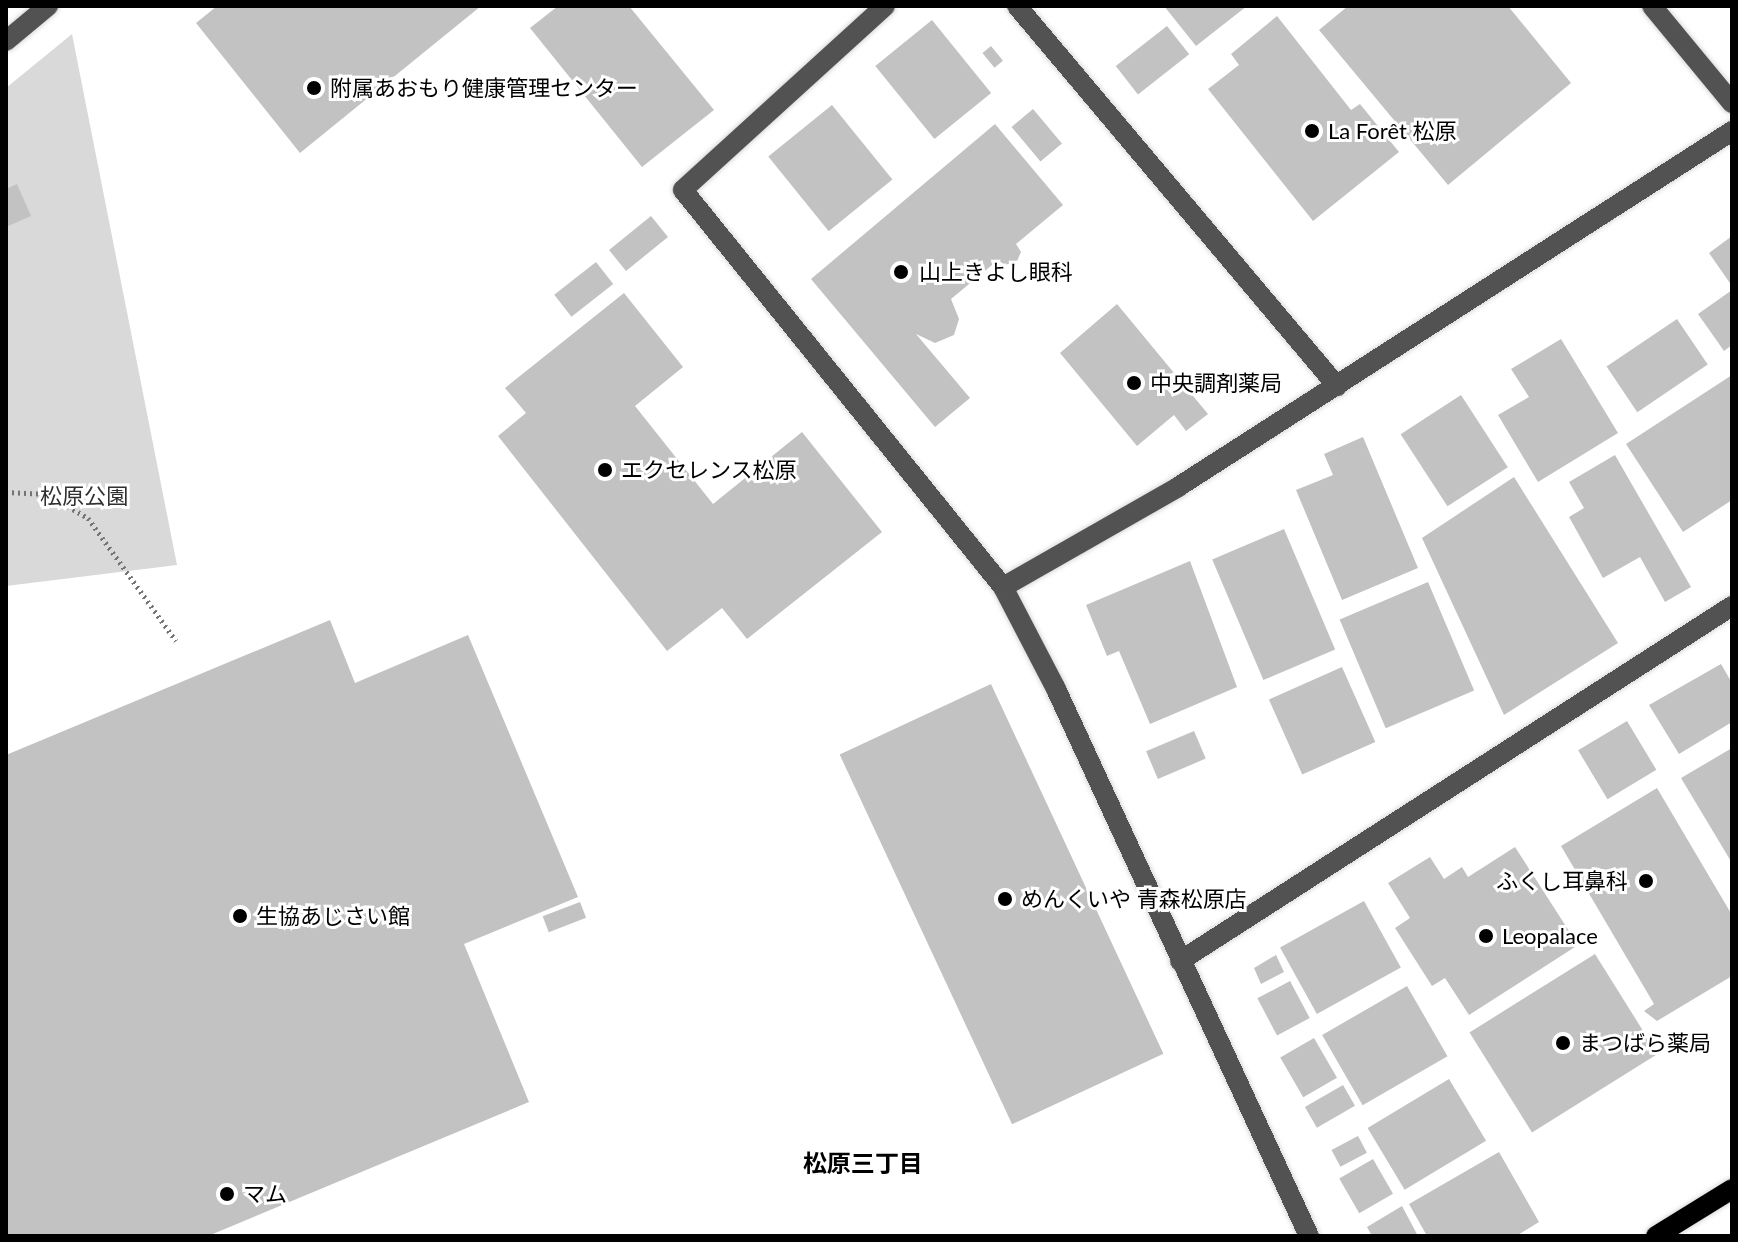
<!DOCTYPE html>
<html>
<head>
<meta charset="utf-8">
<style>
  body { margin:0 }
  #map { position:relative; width:1738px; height:1242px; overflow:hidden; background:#fff; font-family:Lato,"Noto Sans JP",sans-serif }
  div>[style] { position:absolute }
  .green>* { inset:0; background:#d9d9d9 }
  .building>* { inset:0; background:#c2c2c2; transform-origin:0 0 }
  .path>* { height:5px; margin-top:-2.5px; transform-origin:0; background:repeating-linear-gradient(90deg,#747474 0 2px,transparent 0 6px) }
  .roads { filter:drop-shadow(0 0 2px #dbdbdb) drop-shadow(0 0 2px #dbdbdb) }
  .minor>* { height:20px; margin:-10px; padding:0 10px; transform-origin:10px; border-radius:10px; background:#525252 }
  .major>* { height:20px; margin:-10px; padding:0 10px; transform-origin:10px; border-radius:10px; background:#000 }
  .dots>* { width:22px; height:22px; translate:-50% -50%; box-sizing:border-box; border:4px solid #fff; border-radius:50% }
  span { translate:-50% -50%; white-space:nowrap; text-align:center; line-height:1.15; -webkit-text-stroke:6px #fff; paint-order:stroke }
  .poi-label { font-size:22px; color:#000 }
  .left { translate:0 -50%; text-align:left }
  .right { translate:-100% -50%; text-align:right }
  .park-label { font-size:22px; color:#303030 }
  .neighbourhood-label { font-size:24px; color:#000; font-weight:700 }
  .frame { position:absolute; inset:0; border:8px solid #000; pointer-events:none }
</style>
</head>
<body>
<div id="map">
  <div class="green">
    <div style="clip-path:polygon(72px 34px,177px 565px,6px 586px,6px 88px)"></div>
  </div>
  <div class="building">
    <div style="clip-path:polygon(217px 6px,481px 6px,300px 153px,196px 23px)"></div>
    <div style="clip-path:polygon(558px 6px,629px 6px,714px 110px,642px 167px,530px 28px)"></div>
    <div style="clip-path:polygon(1164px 6px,1247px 6px,1196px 46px)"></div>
    <div style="clip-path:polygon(1348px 6px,1508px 6px,1571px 83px,1448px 185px,1319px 30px)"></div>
    <div style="clip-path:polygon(1277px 16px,1351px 110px,1360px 104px,1399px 152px,1313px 221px,1208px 89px,1239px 65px,1231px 54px)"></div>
    <div style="left:932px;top:20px;width:94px;height:73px;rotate:51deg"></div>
    <div style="left:1167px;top:26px;width:36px;height:65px;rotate:52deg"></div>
    <div style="left:991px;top:46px;width:19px;height:11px;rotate:51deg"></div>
    <div style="left:832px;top:105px;width:96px;height:82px;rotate:51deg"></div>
    <div style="left:1033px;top:109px;width:45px;height:28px;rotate:50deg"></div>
    <div style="clip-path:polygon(995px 124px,1063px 205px,1016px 244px,1021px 252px,1017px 261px,1005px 265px,998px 260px,951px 299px,959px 319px,954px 335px,935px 343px,916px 334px,970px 398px,935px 427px,811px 279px)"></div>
    <div style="clip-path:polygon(17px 184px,31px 216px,6px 227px,6px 189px)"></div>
    <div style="left:651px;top:216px;width:27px;height:54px;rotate:51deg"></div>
    <div style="clip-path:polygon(1732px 236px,1732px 286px,1709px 253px)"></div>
    <div style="left:596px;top:262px;width:28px;height:53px;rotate:52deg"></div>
    <div style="clip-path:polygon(1732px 290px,1732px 345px,1724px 351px,1698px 314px)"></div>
    <div style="clip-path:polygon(624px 293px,683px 367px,635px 406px,713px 504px,802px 432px,882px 532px,747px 639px,722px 608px,667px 651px,498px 436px,526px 413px,505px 388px)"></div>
    <div style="clip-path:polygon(1117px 304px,1208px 414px,1186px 431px,1174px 415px,1137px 446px,1060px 353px)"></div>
    <div style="left:1677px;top:319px;width:55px;height:85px;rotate:56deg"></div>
    <div style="clip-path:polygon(1561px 339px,1618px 433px,1538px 482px,1498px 415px,1529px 397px,1511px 369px)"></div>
    <div style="clip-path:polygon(1732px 375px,1732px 500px,1683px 532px,1626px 444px)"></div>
    <div style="left:1461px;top:395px;width:86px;height:72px;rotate:57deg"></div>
    <div style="clip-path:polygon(1363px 437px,1418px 568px,1342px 600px,1296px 490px,1333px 475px,1324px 454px)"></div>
    <div style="clip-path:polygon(1615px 455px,1691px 587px,1665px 602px,1640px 557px,1603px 578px,1569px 517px,1584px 508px,1569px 482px)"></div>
    <div style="clip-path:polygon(1514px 477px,1618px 643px,1504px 715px,1422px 538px)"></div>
    <div style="left:1284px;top:529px;width:131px;height:78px;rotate:67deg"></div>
    <div style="clip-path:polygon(1190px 561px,1237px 687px,1150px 724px,1119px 651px,1107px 656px,1086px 605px)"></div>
    <div style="left:1428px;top:582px;width:118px;height:96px;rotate:67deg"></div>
    <div style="clip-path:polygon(330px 620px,355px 683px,468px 635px,578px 897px,464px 944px,529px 1102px,208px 1236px,6px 1236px,6px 755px)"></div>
    <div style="clip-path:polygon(1721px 664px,1732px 683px,1732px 722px,1679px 754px,1649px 705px)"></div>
    <div style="left:1342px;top:667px;width:82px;height:80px;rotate:66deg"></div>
    <div style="left:991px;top:684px;width:408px;height:167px;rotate:65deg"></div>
    <div style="left:1627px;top:721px;width:57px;height:57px;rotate:59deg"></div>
    <div style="left:1194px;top:731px;width:30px;height:52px;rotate:67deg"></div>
    <div style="clip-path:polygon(1732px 748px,1732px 863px,1681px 778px)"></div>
    <div style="clip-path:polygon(1657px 788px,1732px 915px,1732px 976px,1657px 1021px,1644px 1011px,1654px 1004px,1561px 846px)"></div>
    <div style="clip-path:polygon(1515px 847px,1578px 945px,1469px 1015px,1445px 978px,1432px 986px,1395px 928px,1410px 918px,1388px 883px,1430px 857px,1444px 879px,1462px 867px,1468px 877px)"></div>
    <div style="left:1364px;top:901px;width:76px;height:96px;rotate:61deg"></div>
    <div style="left:580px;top:902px;width:17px;height:40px;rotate:69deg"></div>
    <div style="left:1595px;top:954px;width:118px;height:148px;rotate:58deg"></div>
    <div style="clip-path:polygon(1276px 955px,1284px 972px,1261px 984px,1254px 968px)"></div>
    <div style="left:1290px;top:981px;width:42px;height:37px;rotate:62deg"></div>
    <div style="left:1407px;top:986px;width:81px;height:98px;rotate:60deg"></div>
    <div style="left:1314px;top:1038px;width:46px;height:39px;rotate:60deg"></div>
    <div style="left:1449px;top:1079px;width:72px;height:95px;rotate:59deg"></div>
    <div style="left:1343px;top:1085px;width:24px;height:44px;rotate:60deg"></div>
    <div style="left:1358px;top:1136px;width:19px;height:30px;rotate:62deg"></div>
    <div style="clip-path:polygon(1499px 1152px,1539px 1222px,1516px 1236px,1427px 1236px,1409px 1204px)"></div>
    <div style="left:1373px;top:1159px;width:40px;height:39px;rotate:60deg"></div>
    <div style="clip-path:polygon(1402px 1206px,1418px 1236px,1372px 1236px,1367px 1227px)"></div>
  </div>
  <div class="path">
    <div style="left:6px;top:492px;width:41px;rotate:2.8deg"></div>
    <div style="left:47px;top:494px;width:48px;rotate:30.3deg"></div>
    <div style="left:88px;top:518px;width:151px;rotate:54.4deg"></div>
  </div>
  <div class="roads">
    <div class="minor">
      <div style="left:885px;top:6px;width:273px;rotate:137.7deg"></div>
      <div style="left:683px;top:190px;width:510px;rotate:51.13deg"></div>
      <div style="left:1003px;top:587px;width:115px;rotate:62.5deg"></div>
      <div style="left:1056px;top:689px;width:603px;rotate:65.18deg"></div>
      <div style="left:1017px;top:6px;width:497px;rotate:49.9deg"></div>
      <div style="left:1652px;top:6px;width:126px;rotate:50.5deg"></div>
      <div style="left:6px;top:41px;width:55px;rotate:-39.8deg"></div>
      <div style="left:1003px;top:587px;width:202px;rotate:-29.7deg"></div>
      <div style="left:1178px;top:487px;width:659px;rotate:-32.72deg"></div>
      <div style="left:1180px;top:961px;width:656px;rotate:-32.75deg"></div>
    </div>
    <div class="major">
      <div style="left:1656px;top:1236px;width:89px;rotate:-31.7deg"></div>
    </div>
  </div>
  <div class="dots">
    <div style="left:314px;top:88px;background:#000"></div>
    <div style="left:1312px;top:131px;background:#000"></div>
    <div style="left:901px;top:272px;background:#000"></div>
    <div style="left:1134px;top:383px;background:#000"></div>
    <div style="left:605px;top:470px;background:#000"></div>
    <div style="left:1646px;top:881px;background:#000"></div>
    <div style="left:1005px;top:899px;background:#000"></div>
    <div style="left:240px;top:916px;background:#000"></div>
    <div style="left:1486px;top:936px;background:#000"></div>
    <div style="left:1563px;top:1043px;background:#000"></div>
    <div style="left:227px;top:1194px;background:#000"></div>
  </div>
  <div class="poi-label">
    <span class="left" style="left:330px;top:88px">附属あおもり健康管理センター</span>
    <span class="left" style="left:1328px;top:131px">La Forêt 松原</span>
    <span class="left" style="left:919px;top:272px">山上きよし眼科</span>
    <span class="left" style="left:1150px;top:383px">中央調剤薬局</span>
    <span class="left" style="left:621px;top:470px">エクセレンス松原</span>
    <span class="right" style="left:1628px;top:881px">ふくし耳鼻科</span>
    <span class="left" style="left:1021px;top:899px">めんくいや 青森松原店</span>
    <span class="left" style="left:256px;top:916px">生協あじさい館</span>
    <span class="left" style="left:1502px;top:936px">Leopalace</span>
    <span class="left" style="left:1579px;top:1043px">まつばら薬局</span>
    <span class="left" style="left:243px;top:1194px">マム</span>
  </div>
  <div class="park-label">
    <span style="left:84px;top:496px">松原公園</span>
  </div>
  <div class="neighbourhood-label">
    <span style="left:863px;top:1163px">松原三丁目</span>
  </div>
  <div class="frame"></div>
</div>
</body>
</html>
